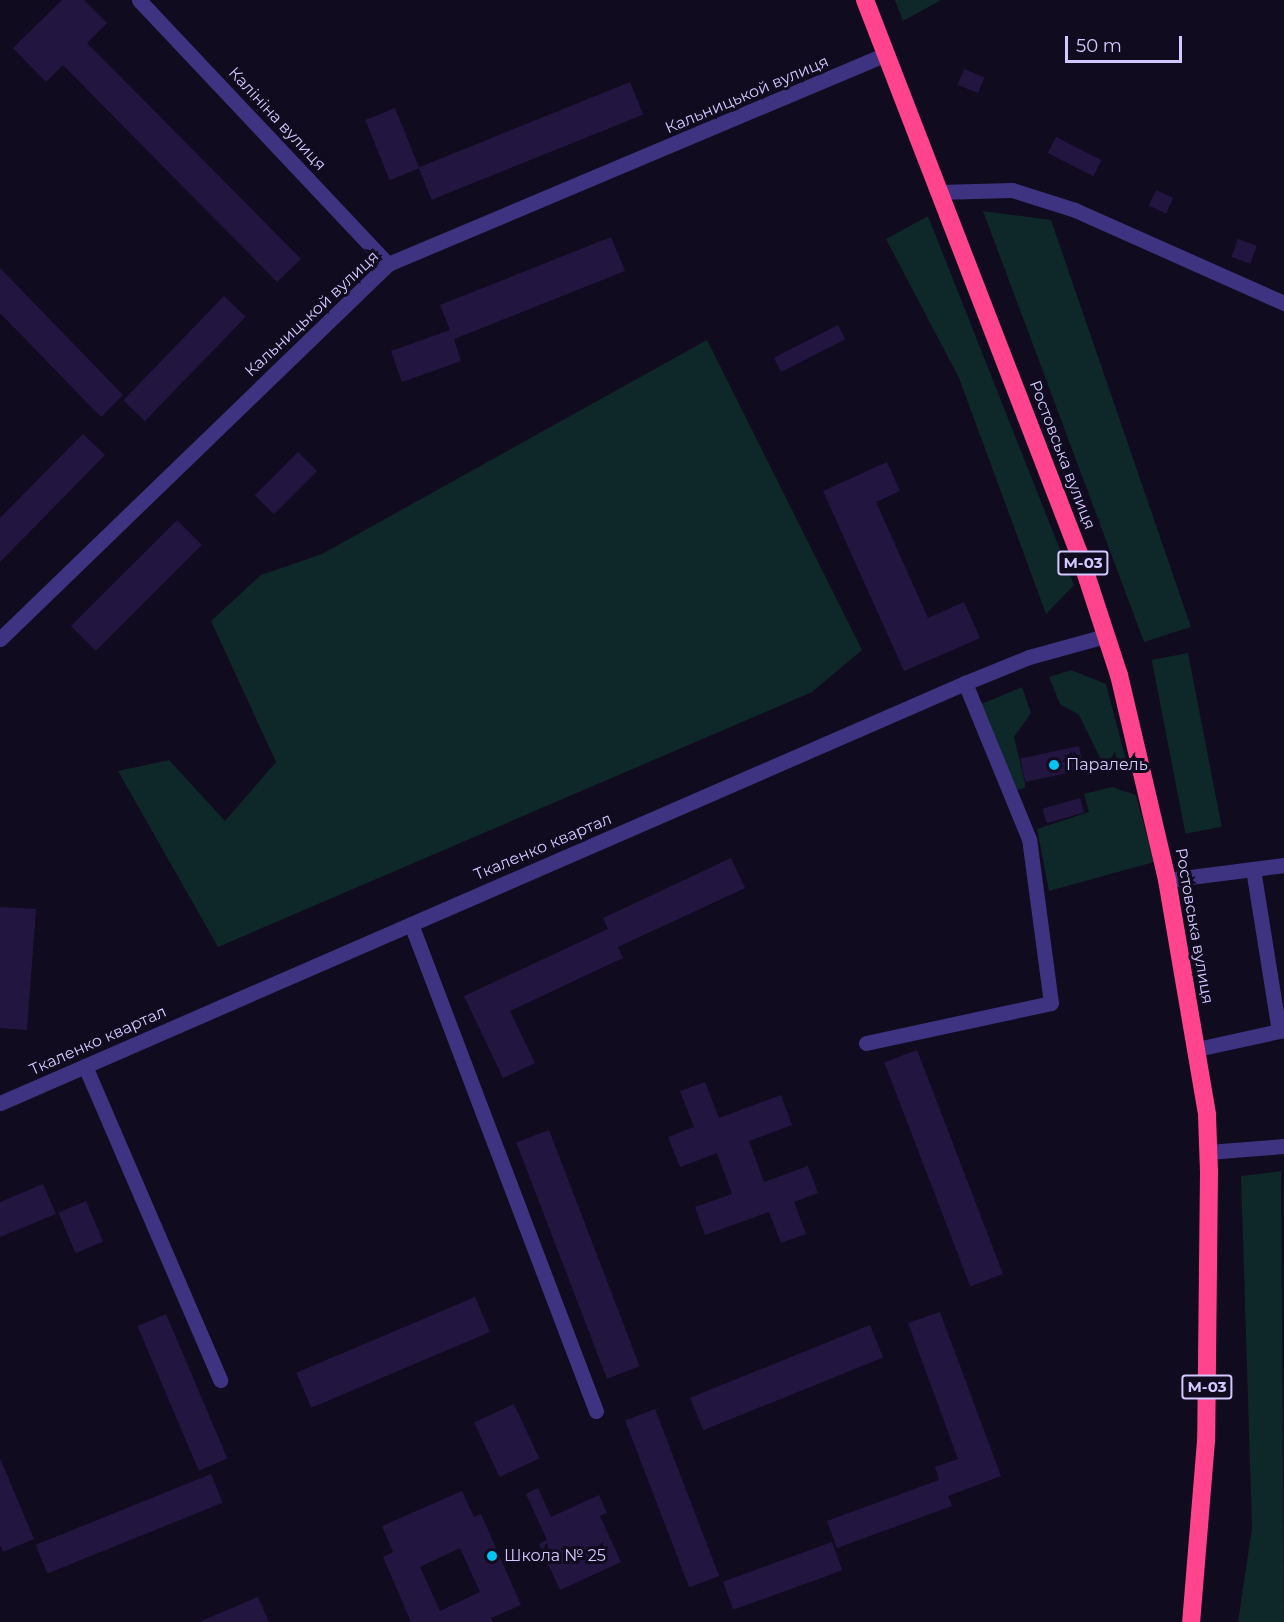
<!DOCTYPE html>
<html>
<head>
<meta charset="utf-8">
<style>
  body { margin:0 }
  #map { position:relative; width:1284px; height:1622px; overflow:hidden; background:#100b1e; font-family:Montserrat,sans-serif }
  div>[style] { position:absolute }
  .green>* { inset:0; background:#0e2728; transform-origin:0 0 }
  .building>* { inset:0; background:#221640; transform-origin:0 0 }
  .minor>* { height:15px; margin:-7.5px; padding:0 7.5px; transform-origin:7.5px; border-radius:7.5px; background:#3d3380 }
  .highway>* { height:18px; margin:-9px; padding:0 9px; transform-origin:9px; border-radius:9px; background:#ff438c }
  .dots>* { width:16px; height:16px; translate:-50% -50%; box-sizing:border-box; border:3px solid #100b1e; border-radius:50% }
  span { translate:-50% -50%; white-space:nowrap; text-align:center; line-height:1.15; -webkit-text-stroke:6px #100b1e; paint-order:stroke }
  .shield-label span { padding:2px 4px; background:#100b1e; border:2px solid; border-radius:4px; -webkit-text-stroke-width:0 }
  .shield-label { font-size:15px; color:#d3c8ff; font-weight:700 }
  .street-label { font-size:16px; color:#d3c8ff }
  .poi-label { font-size:16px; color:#d3c8ff }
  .left { translate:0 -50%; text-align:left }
  .scale { position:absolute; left:1065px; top:36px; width:117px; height:27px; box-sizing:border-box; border:3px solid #d3c8ff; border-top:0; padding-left:8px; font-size:18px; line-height:21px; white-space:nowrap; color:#d3c8ff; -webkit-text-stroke:4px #100b1e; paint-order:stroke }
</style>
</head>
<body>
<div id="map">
  <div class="green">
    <div style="clip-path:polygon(895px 0,941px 0,903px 21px)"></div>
    <div style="clip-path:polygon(983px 211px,1051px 220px,1191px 627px,1144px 642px)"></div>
    <div style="clip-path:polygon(928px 216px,1074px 585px,1046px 614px,959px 378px,886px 239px)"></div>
    <div style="clip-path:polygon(707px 340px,862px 650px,812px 692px,218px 947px,118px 771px,169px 760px,225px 821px,276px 762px,211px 621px,261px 575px,322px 554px)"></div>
    <div style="left:1188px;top:653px;width:177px;height:37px;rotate:79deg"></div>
    <div style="clip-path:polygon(1071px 670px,1106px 684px,1127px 764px,1101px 760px,1079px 715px,1060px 704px,1049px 677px)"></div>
    <div style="clip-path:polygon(1022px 687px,1031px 713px,1014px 737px,1025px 783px,1025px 788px,1016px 790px,979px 705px)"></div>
    <div style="clip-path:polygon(1112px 787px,1136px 795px,1154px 862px,1049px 891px,1037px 829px,1089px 812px,1084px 794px)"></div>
    <div style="clip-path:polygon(1281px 1171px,1284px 1622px,1238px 1622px,1252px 1528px,1241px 1176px)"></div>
  </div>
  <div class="building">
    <div style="clip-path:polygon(62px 0,84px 0,107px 23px,87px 43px,301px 259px,277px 282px,63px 65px,46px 82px,13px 48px)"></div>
    <div style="left:964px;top:69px;width:22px;height:17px;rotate:22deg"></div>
    <div style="left:630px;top:82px;width:35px;height:228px;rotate:68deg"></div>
    <div style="left:395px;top:108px;width:65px;height:32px;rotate:68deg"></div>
    <div style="left:1056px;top:137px;width:51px;height:18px;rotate:27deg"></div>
    <div style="left:1156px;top:190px;width:19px;height:17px;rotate:25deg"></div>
    <div style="clip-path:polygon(611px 237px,625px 271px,454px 339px,461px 361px,402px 382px,391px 351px,450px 330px,440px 305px)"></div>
    <div style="left:1238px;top:239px;width:20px;height:19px;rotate:20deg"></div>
    <div style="clip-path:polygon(0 268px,123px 395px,101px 417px,0 313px)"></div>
    <div style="left:224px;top:296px;width:30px;height:145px;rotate:44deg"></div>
    <div style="left:838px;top:325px;width:16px;height:72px;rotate:63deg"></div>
    <div style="clip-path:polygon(83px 434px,105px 455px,0 562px,0 518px)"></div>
    <div style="left:298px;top:452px;width:27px;height:61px;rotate:45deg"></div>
    <div style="clip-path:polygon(887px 462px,900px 491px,876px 502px,928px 618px,964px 602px,980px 638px,904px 671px,823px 491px)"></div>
    <div style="left:177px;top:520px;width:35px;height:150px;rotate:45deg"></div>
    <div style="left:1079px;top:746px;width:24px;height:60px;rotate:78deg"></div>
    <div style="left:1080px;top:798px;width:15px;height:39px;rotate:74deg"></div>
    <div style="clip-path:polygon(731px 858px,745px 888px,618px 947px,623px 958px,510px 1011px,535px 1063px,503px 1078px,464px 996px,608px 929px,603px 918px)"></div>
    <div style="clip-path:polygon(0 907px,36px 909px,27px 1030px,0 1028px)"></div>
    <div style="left:917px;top:1050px;width:240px;height:35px;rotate:69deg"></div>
    <div style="clip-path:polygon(705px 1082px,719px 1118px,781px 1095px,792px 1125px,749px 1141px,764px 1182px,808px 1166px,818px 1193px,794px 1202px,806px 1234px,781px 1243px,769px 1212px,705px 1235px,695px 1207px,732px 1194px,717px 1153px,680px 1167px,668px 1137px,694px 1127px,680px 1091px)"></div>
    <div style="left:549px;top:1130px;width:253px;height:35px;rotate:69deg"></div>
    <div style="clip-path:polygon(43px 1184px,56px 1214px,0 1237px,0 1202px)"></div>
    <div style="left:86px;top:1201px;width:44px;height:30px;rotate:67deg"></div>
    <div style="left:475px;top:1297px;width:38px;height:194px;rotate:67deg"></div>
    <div style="clip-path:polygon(940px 1312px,1001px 1476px,948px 1496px,952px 1506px,837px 1548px,827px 1521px,939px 1480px,935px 1467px,958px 1459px,908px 1323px)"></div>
    <div style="left:166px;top:1314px;width:157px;height:31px;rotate:67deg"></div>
    <div style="left:870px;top:1325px;width:35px;height:194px;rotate:68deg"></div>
    <div style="left:514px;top:1404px;width:60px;height:44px;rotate:65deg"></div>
    <div style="left:655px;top:1409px;width:179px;height:32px;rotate:69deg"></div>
    <div style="clip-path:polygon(0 1458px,34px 1539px,3px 1552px,0 1545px)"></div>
    <div style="left:211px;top:1474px;width:31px;height:189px;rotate:68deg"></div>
    <div style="clip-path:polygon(538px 1488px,551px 1517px,599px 1495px,607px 1513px,600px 1516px,621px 1562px,560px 1590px,539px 1544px,547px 1540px,526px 1494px)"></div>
    <div style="clip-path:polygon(evenodd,462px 1491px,474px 1517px,481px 1514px,521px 1605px,491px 1618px,493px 1622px,411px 1622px,383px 1557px,393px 1552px,382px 1526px,462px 1491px,460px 1548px,480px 1592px,440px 1611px,420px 1567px,460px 1548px)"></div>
    <div style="left:832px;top:1542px;width:30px;height:116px;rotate:70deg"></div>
    <div style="clip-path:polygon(258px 1597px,269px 1622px,199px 1622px)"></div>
  </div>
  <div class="minor">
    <div style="left:139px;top:0;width:363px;rotate:46.7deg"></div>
    <div style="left:938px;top:192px;width:74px;rotate:-1.5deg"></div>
    <div style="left:1012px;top:190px;width:66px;rotate:17.6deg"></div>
    <div style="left:1075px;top:210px;width:229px;rotate:24deg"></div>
    <div style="left:0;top:639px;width:540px;rotate:-44.02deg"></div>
    <div style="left:388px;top:264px;width:540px;rotate:-22.86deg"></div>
    <div style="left:1253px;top:869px;width:164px;rotate:80.9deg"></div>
    <div style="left:1167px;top:880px;width:118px;rotate:-7.3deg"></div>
    <div style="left:411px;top:924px;width:521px;rotate:69.2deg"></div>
    <div style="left:866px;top:1043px;width:189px;rotate:-12.2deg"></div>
    <div style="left:1051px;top:1003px;width:165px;rotate:-97.6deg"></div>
    <div style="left:1029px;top:839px;width:169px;rotate:-112.3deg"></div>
    <div style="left:1197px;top:1049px;width:89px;rotate:-12.3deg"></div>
    <div style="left:85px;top:1066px;width:342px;rotate:66.7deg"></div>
    <div style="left:0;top:1103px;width:1052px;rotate:-23.52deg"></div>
    <div style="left:965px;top:683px;width:69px;rotate:-22.1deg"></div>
    <div style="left:1029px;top:657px;width:79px;rotate:-15.4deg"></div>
    <div style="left:1208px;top:1152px;width:76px;rotate:-4.5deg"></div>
  </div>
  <div class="highway">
    <div style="left:865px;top:0;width:596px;rotate:68.86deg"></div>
    <div style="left:1080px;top:556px;width:125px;rotate:71.9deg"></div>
    <div style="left:1119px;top:675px;width:211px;rotate:76.8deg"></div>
    <div style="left:1167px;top:880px;width:238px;rotate:80.3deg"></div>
    <div style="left:1207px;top:1115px;width:56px;rotate:88deg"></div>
    <div style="left:1209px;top:1171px;width:270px;rotate:90.6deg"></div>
    <div style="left:1206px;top:1441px;width:182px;rotate:94.7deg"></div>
  </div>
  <div class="dots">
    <div style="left:1054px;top:765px;background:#00c5f3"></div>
    <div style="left:492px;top:1556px;background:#00c5f3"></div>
  </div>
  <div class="shield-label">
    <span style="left:1083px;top:563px">М-03</span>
    <span style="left:1207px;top:1387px">М-03</span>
  </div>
  <div class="street-label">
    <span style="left:747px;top:95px;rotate:-23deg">Кальницькой вулиця</span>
    <span style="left:277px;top:119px;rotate:47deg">Калініна вулиця</span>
    <span style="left:312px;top:314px;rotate:-43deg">Кальницькой вулиця</span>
    <span style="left:1062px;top:455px;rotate:69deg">Ростовська вулиця</span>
    <span style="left:543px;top:847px;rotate:-23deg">Ткаленко квартал</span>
    <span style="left:1194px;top:926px;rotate:80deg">Ростовська вулиця</span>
    <span style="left:98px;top:1041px;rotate:-24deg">Ткаленко квартал</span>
  </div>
  <div class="poi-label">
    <span class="left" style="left:1066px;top:765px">Паралель</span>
    <span class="left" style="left:504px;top:1556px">Школа № 25</span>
  </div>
  <div class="scale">50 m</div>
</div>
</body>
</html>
